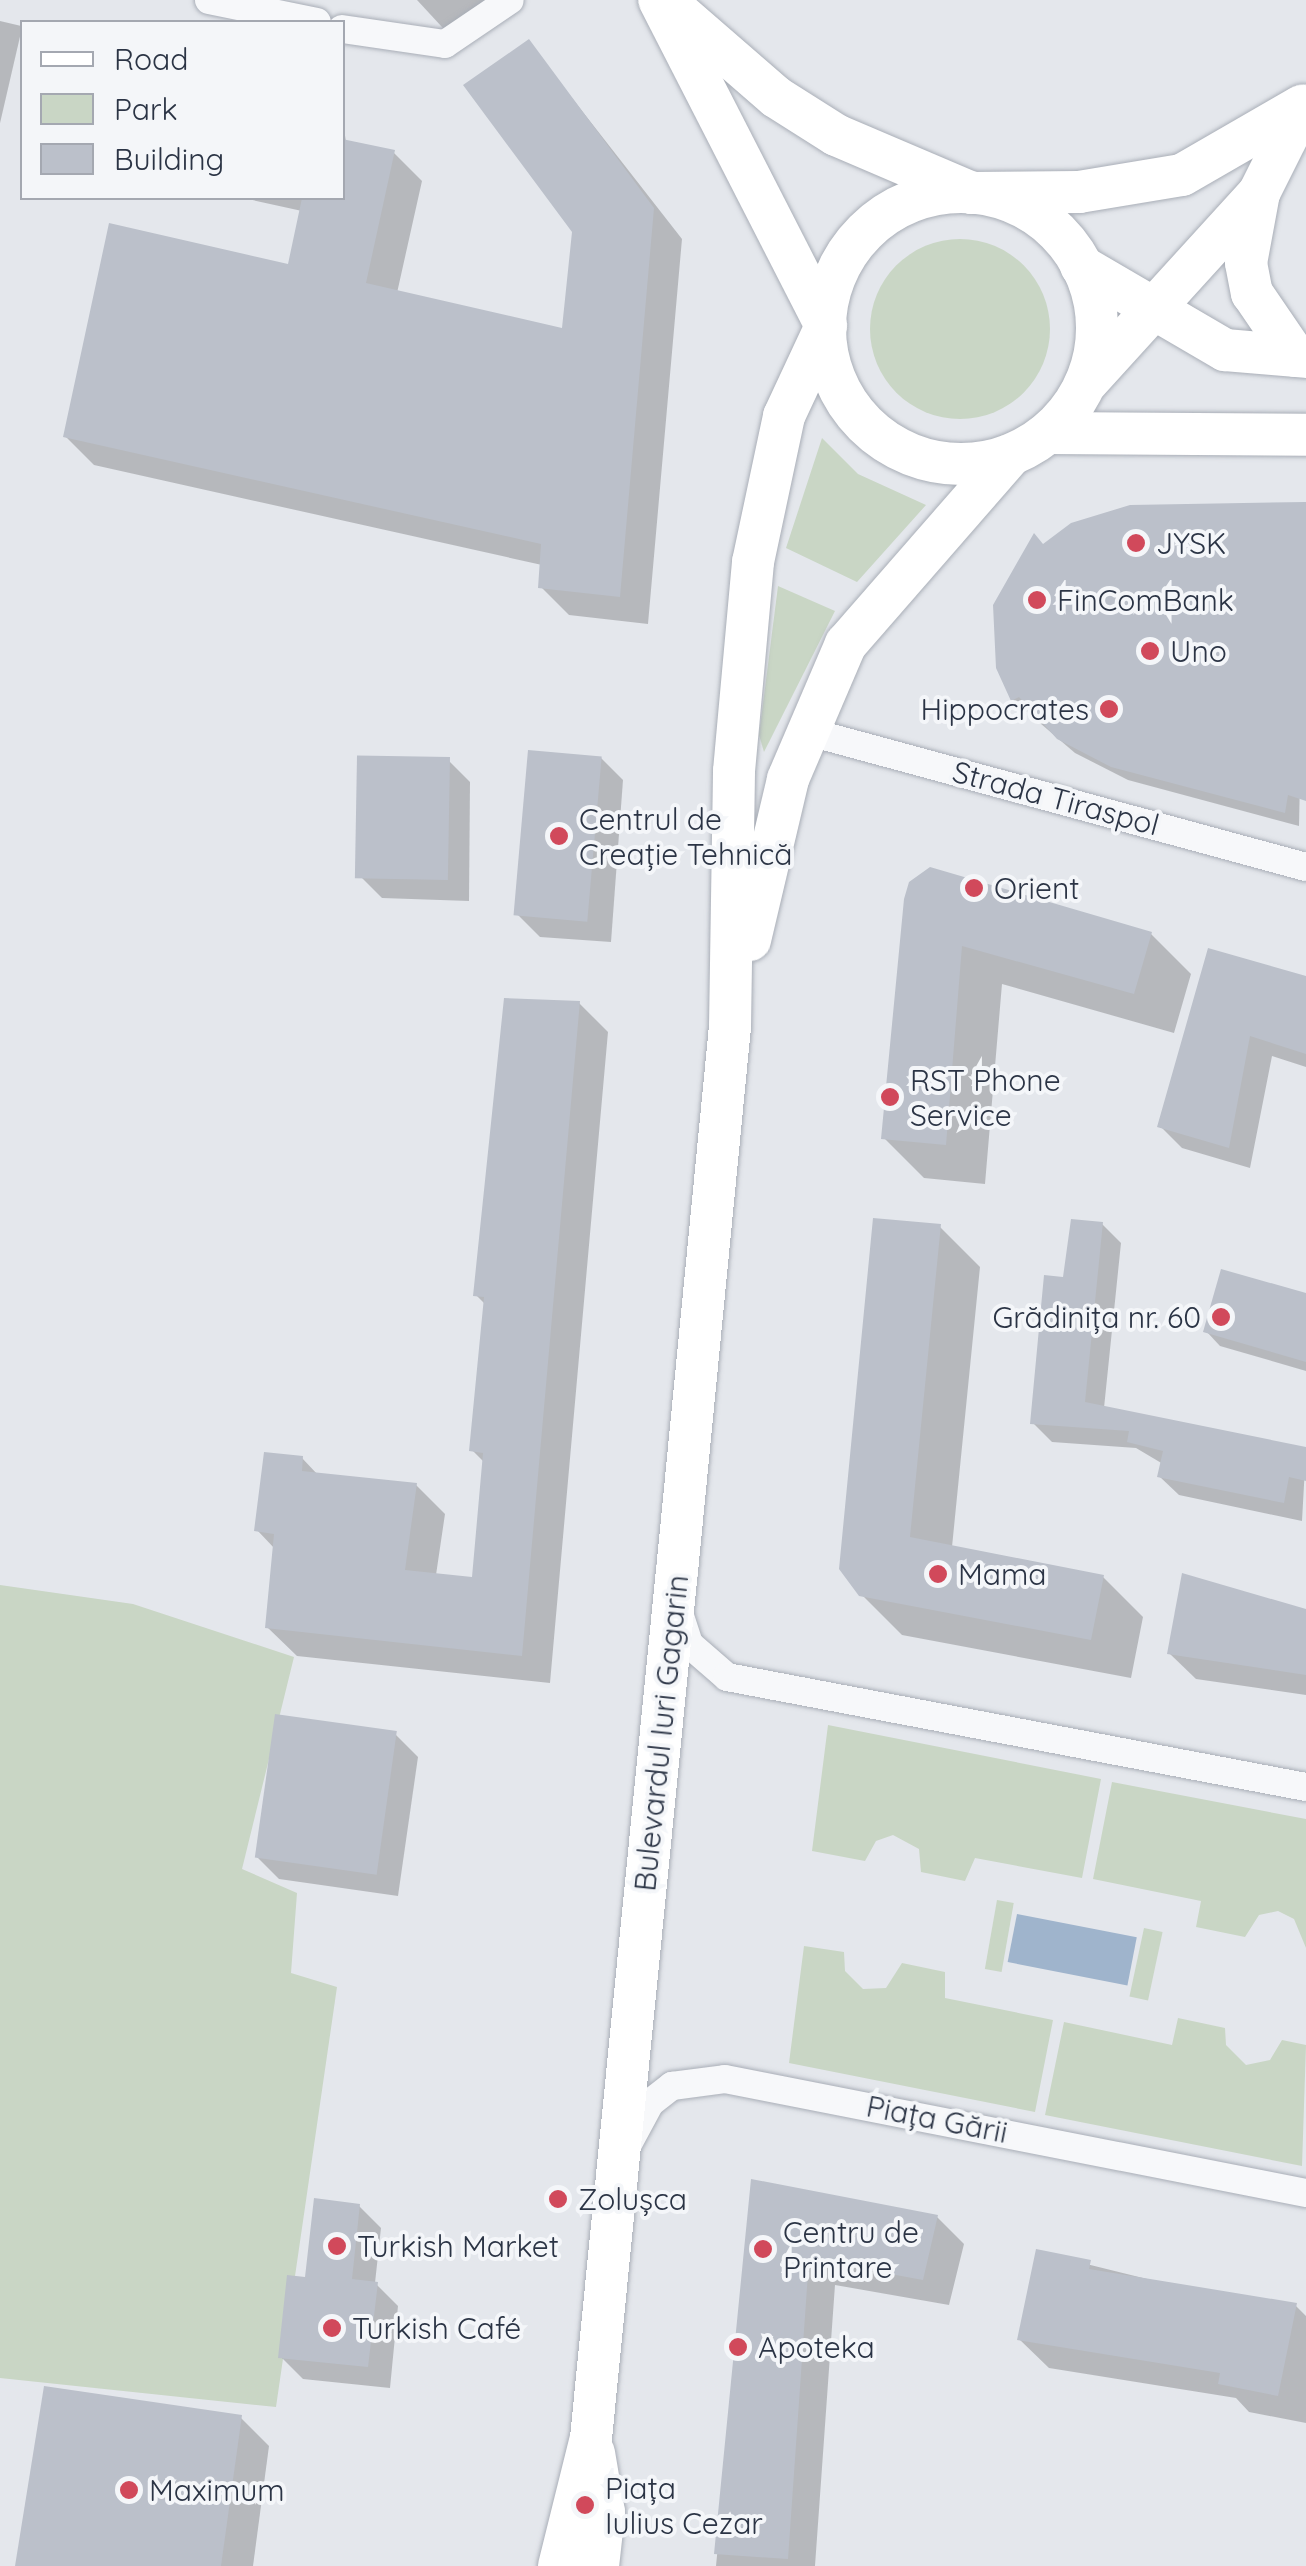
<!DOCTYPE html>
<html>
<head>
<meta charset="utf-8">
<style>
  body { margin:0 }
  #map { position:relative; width:1306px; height:2566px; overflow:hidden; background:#e4e7ec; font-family:Quicksand,sans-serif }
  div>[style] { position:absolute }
  .green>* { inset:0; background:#c9d6c5; transform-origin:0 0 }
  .round { border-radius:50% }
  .water>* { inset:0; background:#9fb4cc; transform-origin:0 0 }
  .shadow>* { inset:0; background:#0003; transform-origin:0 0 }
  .building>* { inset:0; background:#bbc0ca; transform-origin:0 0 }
  .roads { filter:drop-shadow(0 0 2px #a9aeb7) drop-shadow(0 0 2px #a9aeb7) }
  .street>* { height:28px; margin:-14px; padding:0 14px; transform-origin:14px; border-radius:14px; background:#f7f8fa }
  .primary>* { height:42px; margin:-21px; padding:0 21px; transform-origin:21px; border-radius:21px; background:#fff }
  .primary>.ring { margin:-21px; padding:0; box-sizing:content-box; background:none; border:42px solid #fff; border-radius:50% }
  .dots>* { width:28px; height:28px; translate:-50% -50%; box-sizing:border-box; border:5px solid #f4f6f9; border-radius:50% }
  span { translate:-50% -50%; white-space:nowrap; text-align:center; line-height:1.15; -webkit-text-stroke:8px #f4f6f9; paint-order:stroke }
  .poi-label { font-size:30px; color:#2b3445 }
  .left { translate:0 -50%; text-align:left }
  .right { translate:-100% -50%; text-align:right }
  .street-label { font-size:30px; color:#2b3445 }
  .legend { position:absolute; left:20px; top:20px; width:325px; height:180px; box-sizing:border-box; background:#f4f6f9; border:2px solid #a4a8b1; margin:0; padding:12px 18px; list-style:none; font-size:30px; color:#2b3445 }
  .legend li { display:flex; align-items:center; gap:20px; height:50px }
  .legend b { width:50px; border:2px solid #a4a8b1 }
</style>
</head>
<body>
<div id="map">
  <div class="green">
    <div class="round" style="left:870px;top:239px;width:180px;height:180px"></div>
    <div style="clip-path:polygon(822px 438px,858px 474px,926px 505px,857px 582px,786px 548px)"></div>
    <div style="clip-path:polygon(778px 586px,835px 611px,764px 752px,759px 735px)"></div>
    <div style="clip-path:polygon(0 1585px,133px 1604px,294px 1657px,242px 1869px,297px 1893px,291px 1973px,337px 1987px,276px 2407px,0 2378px)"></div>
    <div style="clip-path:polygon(828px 1725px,1101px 1779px,1082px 1878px,975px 1858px,965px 1881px,921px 1872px,919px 1849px,893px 1835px,876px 1841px,865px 1861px,812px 1851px)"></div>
    <div style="clip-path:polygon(1112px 1782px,1306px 1819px,1306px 1948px,1294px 1919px,1278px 1911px,1259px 1915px,1245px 1937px,1196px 1927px,1201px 1901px,1093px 1879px)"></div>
    <div style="left:997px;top:1900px;width:17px;height:70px;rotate:10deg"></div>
    <div style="left:1144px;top:1928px;width:19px;height:70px;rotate:12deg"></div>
    <div style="clip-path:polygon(804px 1946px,844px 1952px,845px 1971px,863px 1989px,886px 1988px,902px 1963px,945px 1972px,945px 1998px,1053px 2020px,1035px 2112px,789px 2063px)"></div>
    <div style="clip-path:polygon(1178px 2018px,1225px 2028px,1226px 2045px,1246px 2065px,1270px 2060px,1282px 2040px,1306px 2045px,1302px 2166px,1045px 2115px,1064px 2022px,1172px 2045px)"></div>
  </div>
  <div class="water">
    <div style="left:1017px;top:1914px;width:122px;height:49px;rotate:11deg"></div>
  </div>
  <div class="shadow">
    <div style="clip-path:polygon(417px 0,508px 0,454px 40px)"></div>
    <div style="left:0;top:21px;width:23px;height:119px;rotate:13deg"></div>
    <div style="clip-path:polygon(529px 43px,682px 239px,648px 624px,569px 615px,541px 587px,542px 565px,94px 465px,66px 437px,290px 268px,302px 211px,243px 198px,342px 198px,342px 116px,346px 142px,394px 153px,422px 181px,397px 293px,564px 332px,574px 231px)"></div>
    <div style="clip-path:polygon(1306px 505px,1299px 826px,1128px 780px,1075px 753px,1013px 700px,1044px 546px)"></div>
    <div style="clip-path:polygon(601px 758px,623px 780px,611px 942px,540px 937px,518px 915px)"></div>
    <div style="clip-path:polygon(448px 760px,470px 782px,469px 901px,382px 898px,360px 876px)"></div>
    <div style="clip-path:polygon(911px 883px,1151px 934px,1191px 974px,1174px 1033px,1002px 984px,985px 1184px,924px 1178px,884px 1138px)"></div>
    <div style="clip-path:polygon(1306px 978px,1306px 1067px,1272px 1056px,1250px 1168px,1182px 1148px,1160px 1126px)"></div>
    <div style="clip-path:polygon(579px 1003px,608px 1032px,550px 1683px,297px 1656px,268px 1628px,275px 1549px,257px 1530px,302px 1458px,319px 1476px,416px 1485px,445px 1514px,436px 1575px,474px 1579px,485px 1463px,472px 1450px,485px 1304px,476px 1295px)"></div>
    <div style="clip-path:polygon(1102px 1224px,1121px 1243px,1104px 1408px,1306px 1449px,1302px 1521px,1179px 1495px,1160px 1477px,1163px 1464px,1136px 1448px,1052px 1442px,1033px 1423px,1065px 1280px)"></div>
    <div style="clip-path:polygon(940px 1227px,980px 1267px,952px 1547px,1103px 1577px,1143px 1617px,1131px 1678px,902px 1635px,861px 1594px)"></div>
    <div style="clip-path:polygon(1306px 1296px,1306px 1371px,1220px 1346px,1206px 1331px)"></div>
    <div style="clip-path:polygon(1184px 1576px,1306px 1610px,1306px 1695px,1196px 1679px,1169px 1653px)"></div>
    <div style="clip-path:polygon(396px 1735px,418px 1757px,398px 1896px,279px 1879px,257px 1857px)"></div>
    <div style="clip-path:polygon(753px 2182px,937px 2217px,964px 2244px,949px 2305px,835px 2285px,815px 2566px,716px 2566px)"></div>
    <div style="clip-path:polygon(359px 2206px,381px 2228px,375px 2283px,398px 2306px,390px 2388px,303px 2379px,281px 2357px,308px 2279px)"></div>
    <div style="clip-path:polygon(1038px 2252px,1240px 2302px,1295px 2305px,1306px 2316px,1306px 2423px,1249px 2412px,1236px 2398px,1049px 2368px,1020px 2340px)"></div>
    <div style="clip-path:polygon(240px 2417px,269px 2446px,253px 2566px,18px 2566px)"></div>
  </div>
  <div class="building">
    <div style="clip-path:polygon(529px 39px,654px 208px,620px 597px,538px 588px,541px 544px,63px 437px,109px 223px,288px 264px,302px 198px,342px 198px,342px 139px,395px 150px,366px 283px,562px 328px,572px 232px,463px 85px)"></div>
    <div style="clip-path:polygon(1306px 502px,1306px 801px,1288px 795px,1285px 813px,1111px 767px,1057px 739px,1019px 697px,1011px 701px,996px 668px,993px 605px,1034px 533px,1043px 544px,1071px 523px,1130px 505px)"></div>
    <div style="left:528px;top:750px;width:74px;height:166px;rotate:5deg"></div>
    <div style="left:450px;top:757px;width:123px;height:93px;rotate:91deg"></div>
    <div style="clip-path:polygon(930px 867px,1152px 932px,1134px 994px,962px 946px,946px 1145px,881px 1139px,904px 899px,909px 882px)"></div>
    <div style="clip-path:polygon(1208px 948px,1306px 976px,1306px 1054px,1250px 1036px,1229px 1148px,1157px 1127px)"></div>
    <div style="clip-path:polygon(504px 998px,580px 1001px,522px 1656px,265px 1628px,274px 1534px,254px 1531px,264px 1452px,303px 1456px,302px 1471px,417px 1483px,405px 1570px,472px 1577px,483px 1453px,469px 1451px,484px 1297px,473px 1296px)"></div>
    <div style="clip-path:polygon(873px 1218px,941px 1224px,910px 1537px,1104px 1575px,1091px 1640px,859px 1596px,839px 1569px)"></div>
    <div style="clip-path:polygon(1071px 1219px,1103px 1222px,1085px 1402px,1306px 1447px,1306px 1481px,1289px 1477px,1284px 1503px,1157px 1477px,1163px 1451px,1127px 1442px,1129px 1431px,1030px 1424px,1044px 1275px,1063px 1277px)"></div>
    <div style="clip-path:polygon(1221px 1269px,1306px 1293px,1306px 1362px,1203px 1332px)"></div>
    <div style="clip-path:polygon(1182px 1573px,1306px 1609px,1306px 1675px,1167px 1654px)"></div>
    <div style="left:275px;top:1714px;width:123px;height:145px;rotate:8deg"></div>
    <div style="clip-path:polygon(751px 2179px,938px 2215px,923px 2280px,809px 2259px,788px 2559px,714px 2554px)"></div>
    <div style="clip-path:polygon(314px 2198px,360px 2204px,352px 2279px,378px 2282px,368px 2367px,278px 2358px,287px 2275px,305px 2277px)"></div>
    <div style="clip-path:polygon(1036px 2249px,1091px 2260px,1089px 2269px,1297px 2303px,1278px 2396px,1218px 2384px,1220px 2373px,1017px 2340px)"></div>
    <div style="clip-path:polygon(44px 2386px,242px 2415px,221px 2566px,15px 2566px)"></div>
  </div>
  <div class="roads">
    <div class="street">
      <div style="left:209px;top:0;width:110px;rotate:11.5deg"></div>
      <div style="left:342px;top:29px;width:104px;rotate:8.3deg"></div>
      <div style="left:445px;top:44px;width:78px;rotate:-34.1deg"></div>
      <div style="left:806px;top:731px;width:518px;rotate:15.22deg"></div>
      <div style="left:679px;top:1613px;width:33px;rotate:72deg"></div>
      <div style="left:689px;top:1644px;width:50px;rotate:41deg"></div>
      <div style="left:727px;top:1677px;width:589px;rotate:10.76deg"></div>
      <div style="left:628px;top:2144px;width:47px;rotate:-61.8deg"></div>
      <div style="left:650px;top:2103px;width:28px;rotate:-38deg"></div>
      <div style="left:672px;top:2086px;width:53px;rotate:-7.5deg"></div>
      <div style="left:725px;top:2079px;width:592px;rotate:11.1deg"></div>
    </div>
    <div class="primary">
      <div style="left:669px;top:4px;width:142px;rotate:41deg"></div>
      <div style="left:776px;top:97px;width:71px;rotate:32.3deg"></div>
      <div style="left:836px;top:135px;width:148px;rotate:23.1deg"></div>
      <div style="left:972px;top:193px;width:107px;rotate:-0.5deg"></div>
      <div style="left:1079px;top:192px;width:104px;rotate:-9.4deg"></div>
      <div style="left:1182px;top:175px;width:136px;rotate:-30deg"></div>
      <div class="ring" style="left:825px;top:192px;width:230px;height:230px"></div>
      <div style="left:1259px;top:193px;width:71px;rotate:100.5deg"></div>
      <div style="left:1246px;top:263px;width:31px;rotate:79deg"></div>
      <div style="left:1252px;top:293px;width:76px;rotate:55.7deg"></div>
      <div style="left:1081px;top:266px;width:167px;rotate:30.3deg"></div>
      <div style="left:1225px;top:350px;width:81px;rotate:4.9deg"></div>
      <div style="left:1087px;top:382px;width:256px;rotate:-47.7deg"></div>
      <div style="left:1259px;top:193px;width:98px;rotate:-63.4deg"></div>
      <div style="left:1048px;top:433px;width:258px;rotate:0.4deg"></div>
      <div style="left:750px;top:940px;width:165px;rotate:-76.7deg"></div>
      <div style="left:788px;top:779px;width:147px;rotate:-66.8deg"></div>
      <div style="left:846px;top:644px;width:251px;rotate:-48.9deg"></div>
      <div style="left:594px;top:2453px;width:60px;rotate:80.4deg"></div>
      <div style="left:604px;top:2512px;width:54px;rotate:96.3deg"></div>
      <div style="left:559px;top:2566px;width:132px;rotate:-76deg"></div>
      <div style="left:591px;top:2438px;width:871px;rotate:-84.34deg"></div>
      <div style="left:677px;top:1571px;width:547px;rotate:-84.44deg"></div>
      <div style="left:730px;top:1027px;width:256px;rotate:-89.1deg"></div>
      <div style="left:734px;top:771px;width:210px;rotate:-84.8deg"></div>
      <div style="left:753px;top:562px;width:149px;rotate:-78deg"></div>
      <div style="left:784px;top:416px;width:99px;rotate:-65deg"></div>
      <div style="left:826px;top:326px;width:366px;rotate:-117.1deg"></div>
    </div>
  </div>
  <div class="dots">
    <div style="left:1136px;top:543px;background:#d1495b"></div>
    <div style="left:1037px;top:600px;background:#d1495b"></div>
    <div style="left:1150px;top:651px;background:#d1495b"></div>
    <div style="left:1109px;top:709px;background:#d1495b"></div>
    <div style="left:559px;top:836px;background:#d1495b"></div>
    <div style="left:974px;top:888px;background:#d1495b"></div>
    <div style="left:890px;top:1097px;background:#d1495b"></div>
    <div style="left:1221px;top:1317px;background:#d1495b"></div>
    <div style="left:938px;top:1574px;background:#d1495b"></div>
    <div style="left:558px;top:2199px;background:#d1495b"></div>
    <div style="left:337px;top:2246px;background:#d1495b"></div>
    <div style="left:763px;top:2249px;background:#d1495b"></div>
    <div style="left:332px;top:2328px;background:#d1495b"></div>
    <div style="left:738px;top:2347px;background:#d1495b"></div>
    <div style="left:129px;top:2490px;background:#d1495b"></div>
    <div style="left:585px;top:2505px;background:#d1495b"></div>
  </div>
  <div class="poi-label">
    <span class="left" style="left:1156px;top:543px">JYSK</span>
    <span class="left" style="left:1057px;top:600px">FinComBank</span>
    <span class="left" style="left:1170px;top:651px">Uno</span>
    <span class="right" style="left:1089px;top:709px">Hippocrates</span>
    <span class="left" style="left:579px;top:836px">Centrul de<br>Creație Tehnică</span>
    <span class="left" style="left:994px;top:888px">Orient</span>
    <span class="left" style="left:910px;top:1097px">RST Phone<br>Service</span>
    <span class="right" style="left:1201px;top:1317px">Grădinița nr. 60</span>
    <span class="left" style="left:958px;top:1574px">Mama</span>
    <span class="left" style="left:578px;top:2199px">Zolușca</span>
    <span class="left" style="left:783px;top:2249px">Centru de<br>Printare</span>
    <span class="left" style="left:357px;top:2246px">Turkish Market</span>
    <span class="left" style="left:352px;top:2328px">Turkish Café</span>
    <span class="left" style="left:758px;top:2347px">Apoteka</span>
    <span class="left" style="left:605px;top:2505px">Piața<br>Iulius Cezar</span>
    <span class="left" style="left:149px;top:2490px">Maximum</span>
  </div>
  <div class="street-label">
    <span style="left:1056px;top:798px;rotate:15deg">Strada Tiraspol</span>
    <span style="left:661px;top:1733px;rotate:-84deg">Bulevardul Iuri Gagarin</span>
    <span style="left:937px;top:2119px;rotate:11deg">Piața Gării</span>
  </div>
  <ul class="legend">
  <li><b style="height:12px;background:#fff"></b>Road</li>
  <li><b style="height:28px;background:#c9d6c5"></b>Park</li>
  <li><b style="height:28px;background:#bbc0ca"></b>Building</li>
  </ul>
</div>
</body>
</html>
